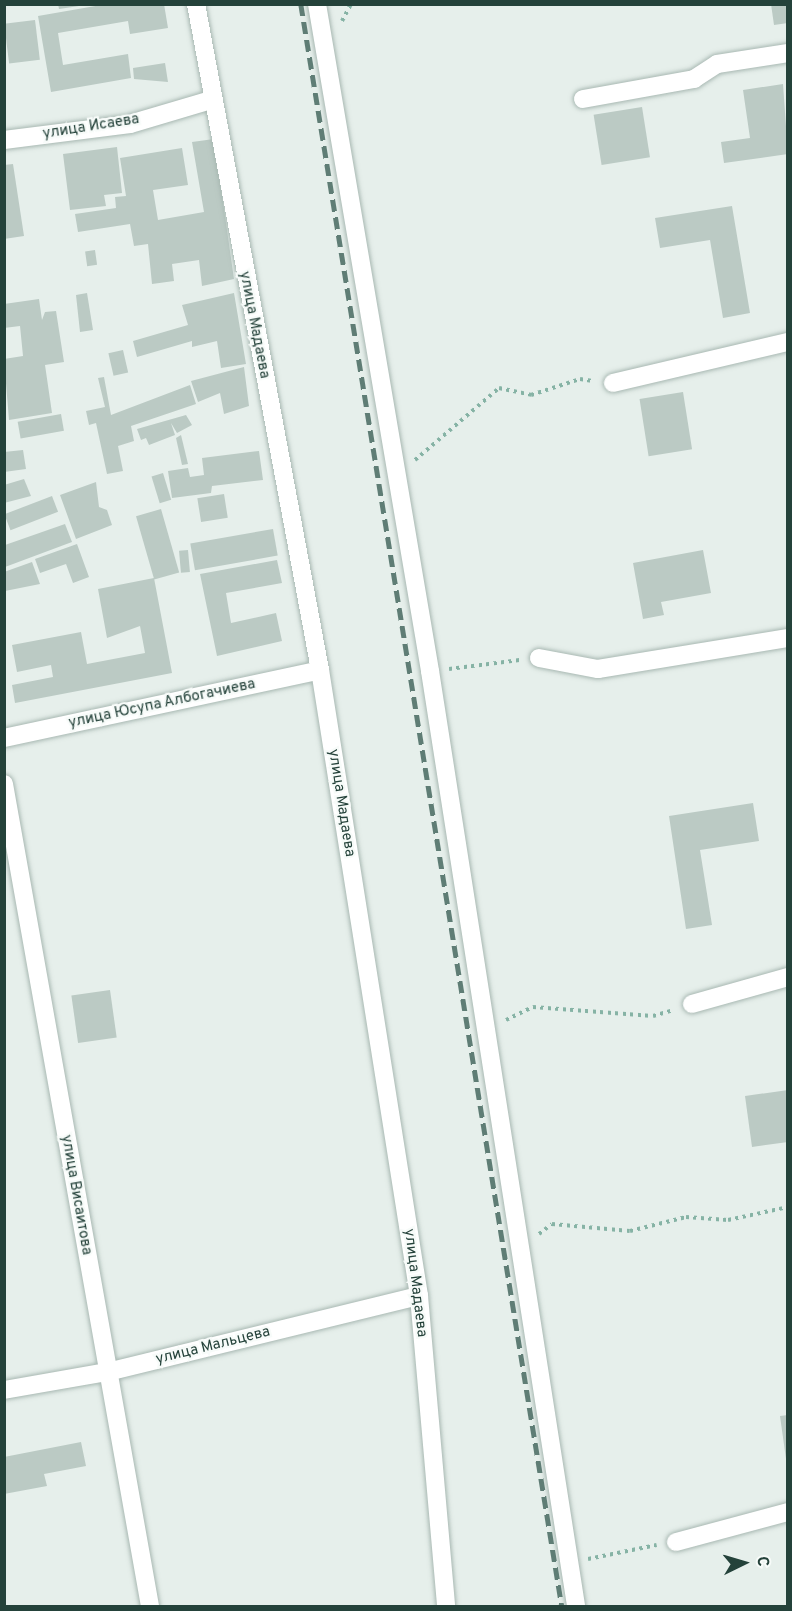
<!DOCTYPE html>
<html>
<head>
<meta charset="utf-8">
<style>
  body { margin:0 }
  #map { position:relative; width:792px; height:1611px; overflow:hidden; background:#e6efeb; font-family:Overpass,sans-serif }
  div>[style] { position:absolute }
  .building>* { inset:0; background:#bbcac4; transform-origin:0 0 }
  .path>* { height:4px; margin-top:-2px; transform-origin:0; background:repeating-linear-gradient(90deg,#86b3a5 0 3px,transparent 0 7.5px) }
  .roads { filter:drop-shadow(0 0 2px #a8b8b2) drop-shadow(0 0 2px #a8b8b2) }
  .minor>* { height:18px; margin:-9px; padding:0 9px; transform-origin:9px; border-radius:9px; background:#fff }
  .rail>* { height:4.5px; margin-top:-2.25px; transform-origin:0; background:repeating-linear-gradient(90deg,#5f7d75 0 12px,transparent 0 18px) }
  span { translate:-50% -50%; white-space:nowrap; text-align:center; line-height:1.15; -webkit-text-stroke:4.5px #f7fbf9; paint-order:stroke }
  .street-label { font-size:15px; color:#24423a }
  .frame { position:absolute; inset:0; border:6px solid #24423a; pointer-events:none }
  .north { position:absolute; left:714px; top:1533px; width:60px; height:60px; -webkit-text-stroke:4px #f7fbf9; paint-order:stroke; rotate:85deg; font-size:16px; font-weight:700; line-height:24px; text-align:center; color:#24423a }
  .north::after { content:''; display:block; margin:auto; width:21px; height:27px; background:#24423a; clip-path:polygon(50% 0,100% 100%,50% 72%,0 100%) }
</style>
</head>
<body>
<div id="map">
  <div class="building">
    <div style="clip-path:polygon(58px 4px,79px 4px,79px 6px,59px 9px)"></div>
    <div style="clip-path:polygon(107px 4px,164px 4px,168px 28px,130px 34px,128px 21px,58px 33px,63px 65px,128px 54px,131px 78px,51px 92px,38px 16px)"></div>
    <div style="clip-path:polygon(771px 4px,788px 4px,788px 23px,774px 25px)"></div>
    <div style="left:35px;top:20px;width:40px;height:31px;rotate:83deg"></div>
    <div style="clip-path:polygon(165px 63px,168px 82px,134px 79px,133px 68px)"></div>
    <div style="clip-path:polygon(783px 84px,788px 154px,724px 163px,721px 142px,750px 138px,743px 90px)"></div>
    <div style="left:642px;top:107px;width:51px;height:49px;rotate:81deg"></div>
    <div style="clip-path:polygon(214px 139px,234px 279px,202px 286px,199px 260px,172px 264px,174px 281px,152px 284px,148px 244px,134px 246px,130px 224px,78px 232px,75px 214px,116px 208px,115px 197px,126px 196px,120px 158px,182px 148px,188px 185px,153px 190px,158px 220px,204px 212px,192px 142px)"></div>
    <div style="clip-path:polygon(117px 147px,122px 193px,104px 195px,106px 206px,70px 210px,63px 154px)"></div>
    <div style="clip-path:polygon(13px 164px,24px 236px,4px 239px,4px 165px)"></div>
    <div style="clip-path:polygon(732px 206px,750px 313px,723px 318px,710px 240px,660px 248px,655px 218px)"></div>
    <div style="left:95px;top:250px;width:15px;height:10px;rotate:82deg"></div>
    <div style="clip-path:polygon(87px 293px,93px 330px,80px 332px,76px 295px)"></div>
    <div style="clip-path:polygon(234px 293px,246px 364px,221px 368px,217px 341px,192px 347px,192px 341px,137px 357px,133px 341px,188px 325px,182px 305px)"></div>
    <div style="clip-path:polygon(39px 299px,42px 320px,45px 312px,56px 311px,64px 362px,45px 365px,52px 413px,9px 420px,4px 359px,23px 356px,20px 326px,4px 328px,4px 304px)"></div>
    <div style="left:123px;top:350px;width:23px;height:15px;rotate:77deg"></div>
    <div style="clip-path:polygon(244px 367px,249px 406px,224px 414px,220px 393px,198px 402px,191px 381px)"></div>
    <div style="clip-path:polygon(104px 377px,111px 415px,190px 385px,196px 404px,131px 426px,134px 441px,118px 446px,123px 471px,107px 474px,96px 423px,89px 425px,86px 411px,105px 407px,98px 378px)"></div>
    <div style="left:683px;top:392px;width:58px;height:44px;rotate:81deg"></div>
    <div style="left:61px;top:414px;width:17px;height:44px;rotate:80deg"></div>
    <div style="clip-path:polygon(186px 415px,192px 425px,177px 433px,171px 423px,175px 435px,149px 445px,146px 438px,141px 440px,137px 429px)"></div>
    <div style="clip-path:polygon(181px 435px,188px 464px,182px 465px,176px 438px)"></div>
    <div style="clip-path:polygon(23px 450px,26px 469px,4px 472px,4px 452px)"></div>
    <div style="clip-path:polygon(259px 451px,263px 480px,212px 486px,211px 493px,172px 498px,168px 471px,188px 468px,190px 477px,204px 475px,202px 458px)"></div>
    <div style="left:163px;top:473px;width:28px;height:12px;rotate:73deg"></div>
    <div style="clip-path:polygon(24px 479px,31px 496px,4px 503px,4px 485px)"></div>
    <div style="clip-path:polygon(96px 482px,99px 507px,107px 510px,112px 525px,76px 539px,60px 495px)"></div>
    <div style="left:224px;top:494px;width:24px;height:27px;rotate:81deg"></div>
    <div style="left:52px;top:496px;width:17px;height:51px;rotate:69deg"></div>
    <div style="left:161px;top:509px;width:66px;height:26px;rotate:74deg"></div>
    <div style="clip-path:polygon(65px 524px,72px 542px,5px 567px,5px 545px)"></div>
    <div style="left:273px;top:529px;width:27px;height:84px;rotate:80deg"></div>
    <div style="clip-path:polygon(77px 544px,89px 577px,73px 583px,66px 564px,40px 573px,35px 559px)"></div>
    <div style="left:188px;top:550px;width:22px;height:9px;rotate:85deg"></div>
    <div style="clip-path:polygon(703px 550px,711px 593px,661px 602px,664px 615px,643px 619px,633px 563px)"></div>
    <div style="clip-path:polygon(277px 560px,282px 583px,226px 593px,231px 623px,276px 613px,282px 641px,217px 656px,200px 574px)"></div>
    <div style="clip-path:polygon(32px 562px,40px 584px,5px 591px,4px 572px)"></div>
    <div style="clip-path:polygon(154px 578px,172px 673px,15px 703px,12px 685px,53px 677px,51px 665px,17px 672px,12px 645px,81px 632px,87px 664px,145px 653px,140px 626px,107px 638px,98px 589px)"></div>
    <div style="clip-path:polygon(753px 803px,759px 841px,700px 850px,712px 925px,686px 929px,669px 816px)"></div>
    <div style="left:110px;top:990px;width:48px;height:39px;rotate:82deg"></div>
    <div style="clip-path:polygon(788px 1090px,788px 1142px,752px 1147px,745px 1096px)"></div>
    <div style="clip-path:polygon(788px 1415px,788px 1459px,786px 1459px,780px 1416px)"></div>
    <div style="clip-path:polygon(81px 1442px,86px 1466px,44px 1474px,47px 1486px,4px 1494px,4px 1457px)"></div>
  </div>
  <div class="path">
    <div style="left:342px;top:21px;width:19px;rotate:-62deg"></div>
    <div style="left:415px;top:460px;width:111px;rotate:-40.6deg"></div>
    <div style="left:499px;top:388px;width:33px;rotate:12deg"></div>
    <div style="left:531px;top:395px;width:52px;rotate:-18.1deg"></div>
    <div style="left:580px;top:379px;width:13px;rotate:9deg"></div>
    <div style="left:449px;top:669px;width:71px;rotate:-7.3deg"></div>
    <div style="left:506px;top:1020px;width:30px;rotate:-26deg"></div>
    <div style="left:533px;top:1007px;width:120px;rotate:4.3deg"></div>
    <div style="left:653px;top:1016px;width:22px;rotate:-16deg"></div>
    <div style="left:539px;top:1234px;width:16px;rotate:-38deg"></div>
    <div style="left:552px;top:1224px;width:78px;rotate:5.1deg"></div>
    <div style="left:630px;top:1231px;width:58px;rotate:-14deg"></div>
    <div style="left:686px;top:1217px;width:42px;rotate:4.1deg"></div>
    <div style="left:728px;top:1220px;width:61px;rotate:-12.2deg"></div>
    <div style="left:588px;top:1559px;width:70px;rotate:-11.5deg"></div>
  </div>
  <div class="roads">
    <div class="minor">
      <div style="left:196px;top:4px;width:677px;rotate:79.45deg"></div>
      <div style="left:320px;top:670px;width:634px;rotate:81.01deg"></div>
      <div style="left:419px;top:1296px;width:311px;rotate:85deg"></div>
      <div style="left:317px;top:4px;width:677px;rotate:80.38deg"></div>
      <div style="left:430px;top:671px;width:946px;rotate:81.12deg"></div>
      <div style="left:583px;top:99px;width:113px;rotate:-10.2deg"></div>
      <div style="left:694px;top:79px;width:27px;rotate:-33deg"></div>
      <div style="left:717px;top:64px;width:72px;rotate:-8.8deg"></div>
      <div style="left:4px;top:140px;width:127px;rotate:-7.2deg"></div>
      <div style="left:130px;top:124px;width:84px;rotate:-16.5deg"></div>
      <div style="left:613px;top:383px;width:180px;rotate:-13.2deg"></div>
      <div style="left:539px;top:658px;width:60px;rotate:10.6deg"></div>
      <div style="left:598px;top:669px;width:193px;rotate:-9.3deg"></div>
      <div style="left:4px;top:738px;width:323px;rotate:-12.1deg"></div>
      <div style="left:4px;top:784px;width:835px;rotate:79.93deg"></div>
      <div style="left:692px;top:1004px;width:100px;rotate:-15.7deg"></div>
      <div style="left:4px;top:1390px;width:105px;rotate:-9.9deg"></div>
      <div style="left:107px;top:1372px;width:321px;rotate:-13.7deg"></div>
      <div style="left:676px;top:1542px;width:116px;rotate:-15deg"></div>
    </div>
  </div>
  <div class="rail">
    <div style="left:301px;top:4px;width:1623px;rotate:80.75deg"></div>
  </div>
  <div class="street-label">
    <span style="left:91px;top:127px;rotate:-9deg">улица Исаева</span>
    <span style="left:254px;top:325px;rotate:79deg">улица Мадаева</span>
    <span style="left:162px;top:704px;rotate:-12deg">улица Юсупа Албогачиева</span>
    <span style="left:341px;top:803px;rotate:81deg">улица Мадаева</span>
    <span style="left:76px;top:1195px;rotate:80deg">улица Висаитова</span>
    <span style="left:415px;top:1283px;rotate:83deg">улица Мадаева</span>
    <span style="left:213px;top:1346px;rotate:-14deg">улица Мальцева</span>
  </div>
  <div class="frame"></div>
  <div class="north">С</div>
</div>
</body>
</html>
